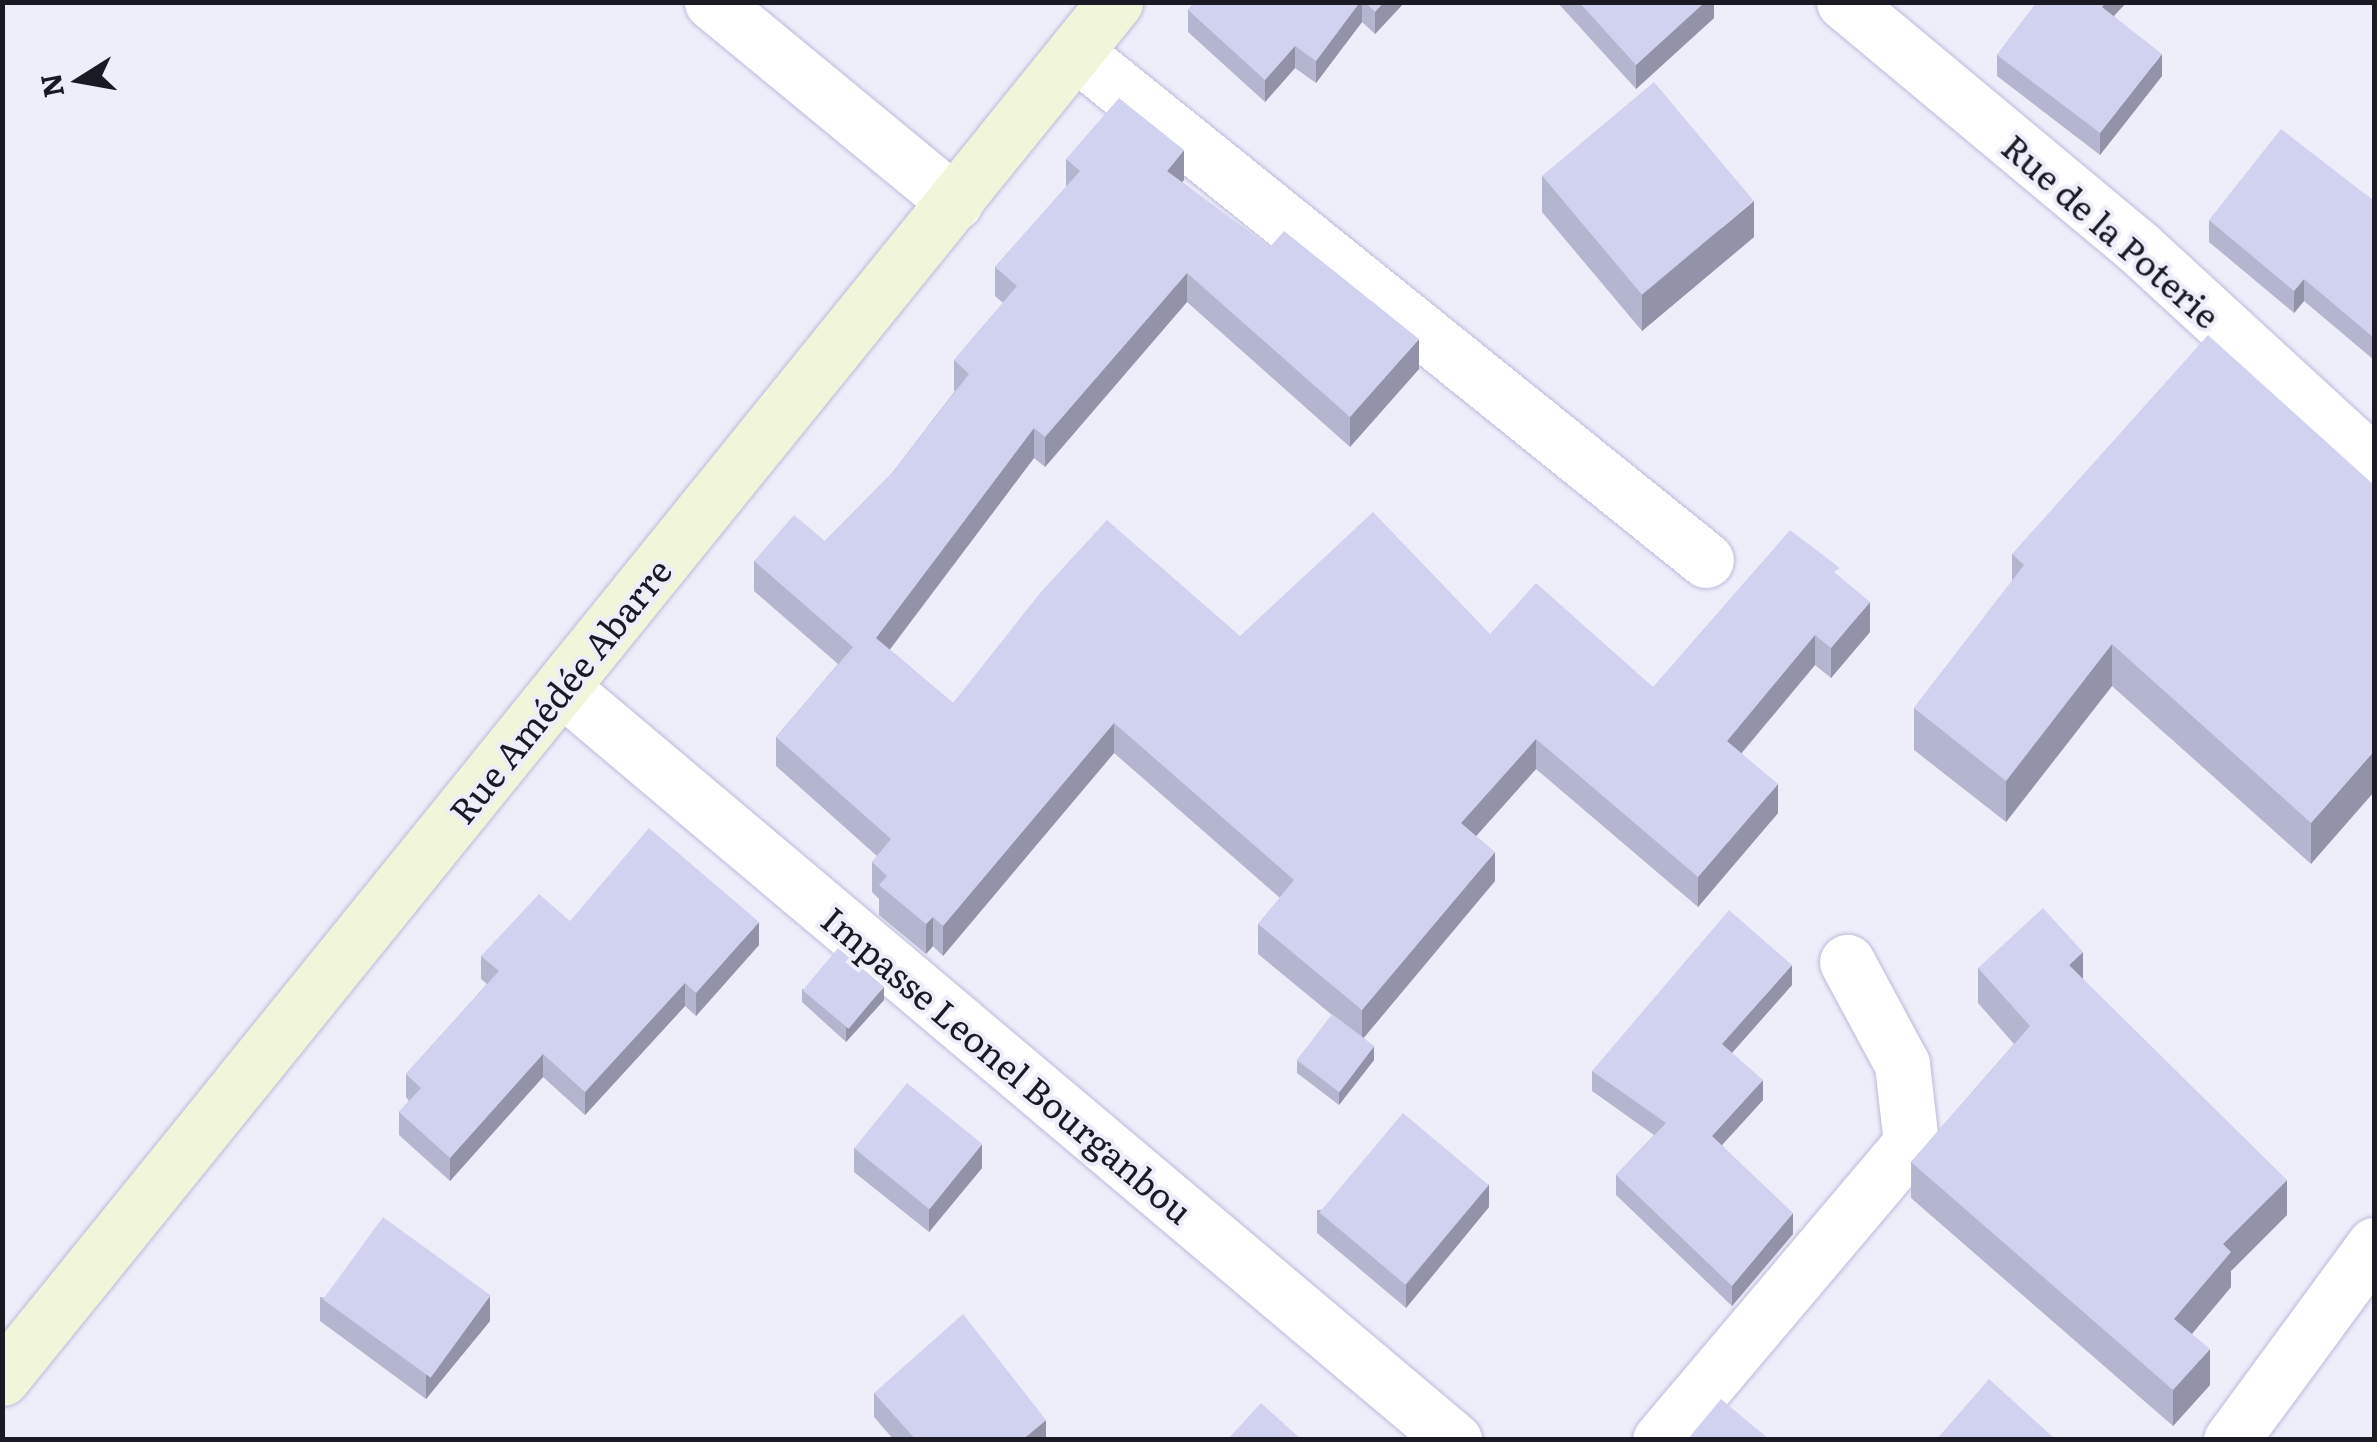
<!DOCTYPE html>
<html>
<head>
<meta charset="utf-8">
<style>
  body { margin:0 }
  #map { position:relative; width:2377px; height:1442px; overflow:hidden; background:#eeeefb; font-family:Literata,serif }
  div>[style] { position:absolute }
  .roads { filter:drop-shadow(0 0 2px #bbbbd9) drop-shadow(0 0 2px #bbbbd9) }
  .street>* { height:55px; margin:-27.5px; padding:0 27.5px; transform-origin:27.5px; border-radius:27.5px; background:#fff }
  .secondary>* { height:55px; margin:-27.5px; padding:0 27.5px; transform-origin:27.5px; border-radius:27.5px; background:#f1f6da }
  .wall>* { inset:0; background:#b4b5ce }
  .shaded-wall>* { inset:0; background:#9293a8 }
  .building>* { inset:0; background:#d1d2f0; transform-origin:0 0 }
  span { translate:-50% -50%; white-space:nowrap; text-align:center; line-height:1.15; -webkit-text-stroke:8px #eeeefb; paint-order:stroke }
  .street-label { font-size:35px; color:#1a1a25 }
  .frame { position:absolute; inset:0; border:5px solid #1a1a25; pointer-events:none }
  .north { position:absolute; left:30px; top:30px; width:100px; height:100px; -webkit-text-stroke:8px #eeeefb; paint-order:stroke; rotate:259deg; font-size:28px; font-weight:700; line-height:40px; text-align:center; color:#1a1a25 }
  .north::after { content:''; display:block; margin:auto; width:35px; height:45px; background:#1a1a25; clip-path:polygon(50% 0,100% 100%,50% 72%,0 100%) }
</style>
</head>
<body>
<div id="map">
  <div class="roads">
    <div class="street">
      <div style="left:712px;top:2px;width:315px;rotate:39.5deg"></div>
      <div style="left:1844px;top:2px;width:380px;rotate:39.8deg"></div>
      <div style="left:2136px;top:245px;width:323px;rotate:42.6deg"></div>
      <div style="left:1075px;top:52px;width:810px;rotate:38.84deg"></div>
      <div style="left:562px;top:688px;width:1167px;rotate:40.13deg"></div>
      <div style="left:1660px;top:1440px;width:389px;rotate:-49.8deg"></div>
      <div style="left:1911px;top:1143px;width:80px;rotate:-96.5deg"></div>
      <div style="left:1902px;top:1064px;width:116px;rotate:-118.3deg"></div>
      <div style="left:2231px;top:1440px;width:242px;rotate:-53.7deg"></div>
    </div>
    <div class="secondary">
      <div style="left:2px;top:1378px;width:1770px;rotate:-51.03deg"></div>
    </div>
  </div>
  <div class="wall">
    <div style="clip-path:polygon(1195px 2px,1405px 2px,1375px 34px,1362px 22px,1316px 83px,1295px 68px,1265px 102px,1188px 32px,1188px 10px)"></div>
    <div style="clip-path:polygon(1557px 2px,1714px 2px,1714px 18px,1636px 89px)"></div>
    <div style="clip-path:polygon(2037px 2px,2127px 2px,2114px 16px,2162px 76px,2100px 155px,1997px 76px,1997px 55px)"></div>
    <div style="clip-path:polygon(1066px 159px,1184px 180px,1182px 182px,1419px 369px,1350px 447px,1187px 302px,1045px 467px,1034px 458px,889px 649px,953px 703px,1240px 636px,1490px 634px,1653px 687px,1840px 577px,1870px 632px,1831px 678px,1815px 665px,1742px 753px,1778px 813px,1698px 907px,1536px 769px,1476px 836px,1495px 881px,1363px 1038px,1374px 1060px,1339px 1105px,1297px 1073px,1297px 1060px,1332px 1015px,1258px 954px,1258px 924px,1280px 898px,1114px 753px,943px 956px,933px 946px,926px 954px,879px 915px,879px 899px,872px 892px,872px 862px,877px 856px,776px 766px,776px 737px,838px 664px,754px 591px,754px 561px,825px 541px,892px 473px,955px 391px,954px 390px,954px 360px,1003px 303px,995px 296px,995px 267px,1066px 187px)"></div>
    <div style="clip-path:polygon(1542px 176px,1754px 237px,1642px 331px,1542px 212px)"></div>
    <div style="clip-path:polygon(2365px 194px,2374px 201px,2374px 360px,2304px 301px,2294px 313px,2209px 242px,2209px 220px)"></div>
    <div style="clip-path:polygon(2374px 485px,2311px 864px,2112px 686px,2006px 822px,1914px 750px,1914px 708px,2012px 581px,2012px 554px)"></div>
    <div style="clip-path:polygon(570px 921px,759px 945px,696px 1016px,685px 1006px,585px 1115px,543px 1077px,450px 1181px,399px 1135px,399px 1112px,409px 1101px,406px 1097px,406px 1074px,487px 984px,481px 979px,481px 956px)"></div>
    <div style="clip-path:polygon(1978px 968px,2083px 979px,2287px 1215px,2231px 1271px,2231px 1287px,2192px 1334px,2210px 1385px,2173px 1426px,1911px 1198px,1911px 1162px,2014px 1044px,1978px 1003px)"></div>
    <div style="clip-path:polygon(1792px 985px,1732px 1053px,1763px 1100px,1722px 1145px,1793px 1234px,1732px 1306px,1616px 1195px,1616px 1175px,1654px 1135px,1592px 1091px,1592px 1071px)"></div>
    <div style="clip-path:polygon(802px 989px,884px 1000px,846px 1042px,802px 1002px)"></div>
    <div style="clip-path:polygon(854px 1148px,982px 1168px,929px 1232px,854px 1172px)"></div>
    <div style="clip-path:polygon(1489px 1207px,1406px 1308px,1317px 1233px,1317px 1210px)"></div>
    <div style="clip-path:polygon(320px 1297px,490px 1321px,426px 1399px,320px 1321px)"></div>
    <div style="clip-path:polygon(874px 1393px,1046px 1440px,894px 1440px,874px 1417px)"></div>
  </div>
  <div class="shaded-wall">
    <div style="clip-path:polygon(1360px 2px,1362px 2px,1362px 22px,1316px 83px,1316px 61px)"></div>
    <div style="clip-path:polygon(1384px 2px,1405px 2px,1375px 34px,1375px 12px)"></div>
    <div style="clip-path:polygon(1705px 2px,1714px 2px,1714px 18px,1636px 89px,1636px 65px)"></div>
    <div style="clip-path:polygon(2106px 2px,2127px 2px,2102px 28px,2102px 7px)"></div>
    <div style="clip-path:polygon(1295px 46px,1295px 68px,1265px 102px,1265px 80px)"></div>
    <div style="clip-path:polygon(2162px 54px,2162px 76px,2100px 155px,2100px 133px)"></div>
    <div style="clip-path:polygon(1184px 150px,1184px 180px,1167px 201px,1167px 171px)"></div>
    <div style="clip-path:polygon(1754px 201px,1754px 237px,1642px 331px,1642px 295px)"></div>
    <div style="clip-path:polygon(1187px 273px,1187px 302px,1045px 467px,1045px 437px)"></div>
    <div style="clip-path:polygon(2304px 279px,2304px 301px,2294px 313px,2294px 291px)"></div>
    <div style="clip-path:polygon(1419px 339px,1419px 369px,1350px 447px,1350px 417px)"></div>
    <div style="clip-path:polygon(1034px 428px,1034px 458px,876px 668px,876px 638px)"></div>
    <div style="clip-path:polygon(1870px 602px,1870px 632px,1831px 678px,1831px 648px)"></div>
    <div style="clip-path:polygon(1815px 635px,1815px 665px,1727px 770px,1727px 741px)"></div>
    <div style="clip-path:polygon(2112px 644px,2112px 686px,2006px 822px,2006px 781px)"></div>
    <div style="clip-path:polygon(1114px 723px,1114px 753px,943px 956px,943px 926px)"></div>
    <div style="clip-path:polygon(1536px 739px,1536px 769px,1461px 853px,1461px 823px)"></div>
    <div style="clip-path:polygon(2374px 751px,2374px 792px,2311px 864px,2311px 823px)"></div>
    <div style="clip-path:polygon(1778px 784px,1778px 813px,1698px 907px,1698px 877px)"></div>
    <div style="clip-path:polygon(1495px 852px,1495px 881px,1362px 1040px,1362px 1010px)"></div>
    <div style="clip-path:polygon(933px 917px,933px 946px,926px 954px,926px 924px)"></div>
    <div style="clip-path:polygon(759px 922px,759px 945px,696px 1016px,696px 993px)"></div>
    <div style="clip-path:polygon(2083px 952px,2083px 988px,2069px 965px)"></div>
    <div style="clip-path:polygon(1792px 965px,1792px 985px,1722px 1064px,1722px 1044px)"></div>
    <div style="clip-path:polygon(685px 983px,685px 1006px,585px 1115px,585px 1092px)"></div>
    <div style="clip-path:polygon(884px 987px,884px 1000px,846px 1042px,846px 1028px)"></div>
    <div style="clip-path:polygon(1374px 1046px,1374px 1060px,1339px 1105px,1339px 1092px)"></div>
    <div style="clip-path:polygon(543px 1054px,543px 1077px,450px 1181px,450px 1158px)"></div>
    <div style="clip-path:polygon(1763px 1080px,1763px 1100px,1712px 1156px,1712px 1136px)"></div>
    <div style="clip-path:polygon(982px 1144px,982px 1168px,929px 1232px,929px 1209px)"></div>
    <div style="clip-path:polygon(2287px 1180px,2287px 1215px,2231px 1271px,2231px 1287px,2174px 1355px,2174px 1319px,2223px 1244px)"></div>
    <div style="clip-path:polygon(1489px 1184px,1489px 1207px,1406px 1308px,1406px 1285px)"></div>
    <div style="clip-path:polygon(1793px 1213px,1793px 1234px,1732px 1306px,1732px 1286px)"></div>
    <div style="clip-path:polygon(490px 1296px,490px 1321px,426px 1399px,426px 1375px)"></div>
    <div style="clip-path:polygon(2210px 1349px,2210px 1385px,2173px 1426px,2173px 1390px)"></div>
    <div style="clip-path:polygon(1046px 1420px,1046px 1440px,1022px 1440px)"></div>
  </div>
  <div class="building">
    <div style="clip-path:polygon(1195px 2px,1360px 2px,1316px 61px,1295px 46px,1265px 80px,1188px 10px)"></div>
    <div style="clip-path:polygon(1365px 2px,1384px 2px,1375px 12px)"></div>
    <div style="clip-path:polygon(1579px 2px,1705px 2px,1636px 65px)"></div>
    <div style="clip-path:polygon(2037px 2px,2106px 2px,2102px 7px,2162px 54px,2100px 133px,1997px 55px)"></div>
    <div style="left:1654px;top:82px;width:155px;height:146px;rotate:50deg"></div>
    <div style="clip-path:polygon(1119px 98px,1184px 150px,1167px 171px,1270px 247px,1284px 231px,1419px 339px,1350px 417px,1187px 273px,1045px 437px,1034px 428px,876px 638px,953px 703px,1040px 593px,1107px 520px,1240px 636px,1373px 512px,1490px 634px,1536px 583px,1653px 687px,1790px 530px,1840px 568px,1834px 572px,1870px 602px,1831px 648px,1815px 635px,1727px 741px,1778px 784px,1698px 877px,1536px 739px,1461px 823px,1495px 852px,1362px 1010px,1258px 924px,1294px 880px,1114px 723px,943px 926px,933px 917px,926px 924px,879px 885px,887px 876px,872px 862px,891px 839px,776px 737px,853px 647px,754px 561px,794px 515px,825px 541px,892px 473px,969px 374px,954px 360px,1017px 286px,995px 267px,1080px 171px,1066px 159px)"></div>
    <div style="clip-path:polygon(2281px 129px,2374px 201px,2374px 338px,2304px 279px,2294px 291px,2209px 220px)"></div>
    <div style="clip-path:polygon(2208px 335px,2374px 485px,2374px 751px,2311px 823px,2112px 644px,2006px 781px,1914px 708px,2024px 565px,2012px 554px)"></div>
    <div style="clip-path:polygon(649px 828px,759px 922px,696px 993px,685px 983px,585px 1092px,543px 1054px,450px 1158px,399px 1112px,421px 1088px,406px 1074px,499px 971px,481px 956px,539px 894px,570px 921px)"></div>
    <div style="clip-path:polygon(2043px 908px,2083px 952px,2069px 965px,2287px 1180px,2223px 1244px,2231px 1252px,2174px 1319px,2210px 1349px,2173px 1390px,1911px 1162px,2030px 1026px,1978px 968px)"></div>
    <div style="clip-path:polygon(1729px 910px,1792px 965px,1722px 1044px,1763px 1080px,1712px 1136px,1793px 1213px,1732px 1286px,1616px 1175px,1666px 1123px,1592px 1071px)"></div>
    <div style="left:838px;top:948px;width:60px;height:55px;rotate:40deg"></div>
    <div style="left:1332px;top:1014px;width:53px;height:58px;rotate:37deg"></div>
    <div style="left:907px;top:1083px;width:97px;height:84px;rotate:39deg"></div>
    <div style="left:1403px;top:1113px;width:112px;height:130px;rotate:40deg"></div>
    <div style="left:383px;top:1217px;width:133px;height:102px;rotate:36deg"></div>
    <div style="clip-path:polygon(963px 1314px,1046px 1420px,1022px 1440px,916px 1440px,874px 1393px)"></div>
    <div style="clip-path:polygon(1989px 1379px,2053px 1437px,2051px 1440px,1936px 1440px)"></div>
    <div style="clip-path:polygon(1721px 1399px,1770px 1440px,1687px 1440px)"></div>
    <div style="clip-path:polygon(1261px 1403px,1302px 1440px,1227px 1440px)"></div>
  </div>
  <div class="street-label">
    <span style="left:2112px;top:230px;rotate:41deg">Rue de la Poterie</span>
    <span style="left:559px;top:690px;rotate:-51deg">Rue Amédée Abarre</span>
    <span style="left:1008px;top:1064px;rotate:40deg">Impasse Leonel Bourganbou</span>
  </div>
  <div class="frame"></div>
  <div class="north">N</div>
</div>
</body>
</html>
